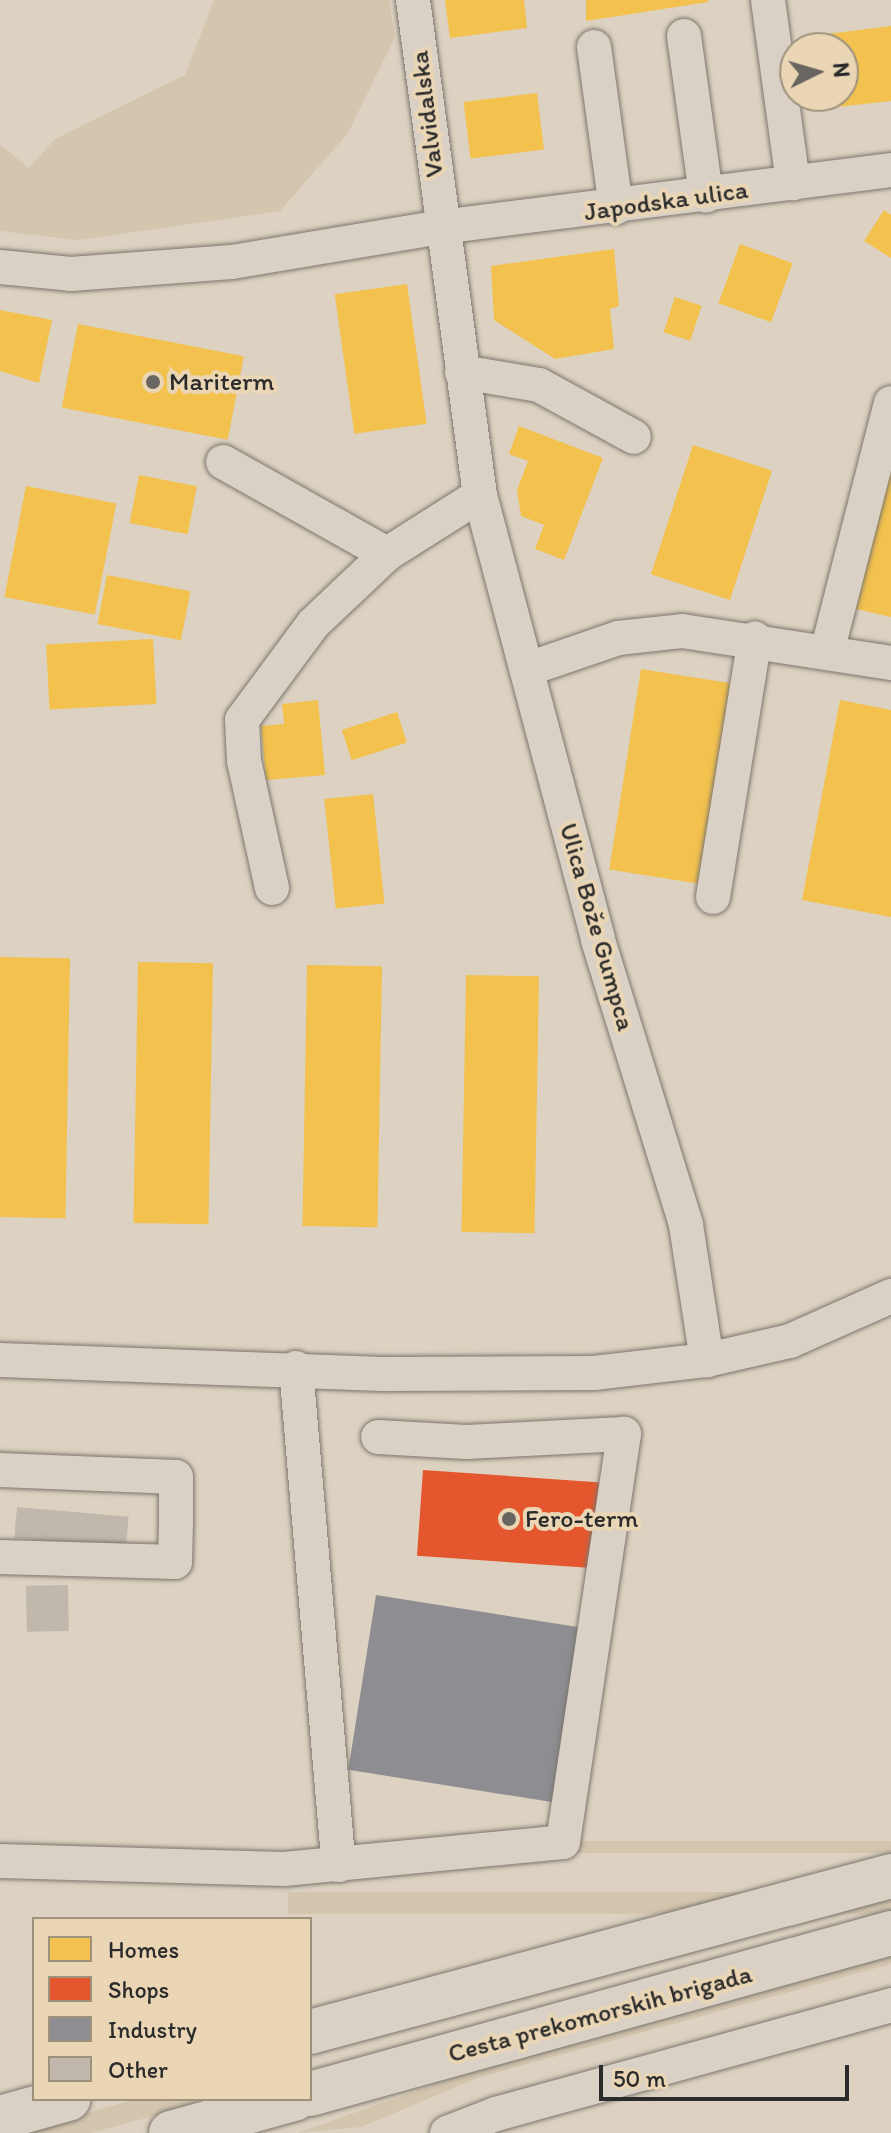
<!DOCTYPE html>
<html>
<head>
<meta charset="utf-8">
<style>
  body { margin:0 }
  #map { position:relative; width:891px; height:2133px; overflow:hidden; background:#ddd2c1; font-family:Itim,sans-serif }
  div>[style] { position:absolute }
  .green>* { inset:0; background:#d3c5ae; transform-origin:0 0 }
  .homes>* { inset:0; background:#f2c14e; transform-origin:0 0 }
  .shops>* { inset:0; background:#e4572e; transform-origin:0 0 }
  .industry>* { inset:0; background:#8d8d92; transform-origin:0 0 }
  .building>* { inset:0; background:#c0b8ac; transform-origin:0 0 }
  .roads { filter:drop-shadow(0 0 2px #7b766e) drop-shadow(0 0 2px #7b766e) }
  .minor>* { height:34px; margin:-17px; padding:0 17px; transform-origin:17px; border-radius:17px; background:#d9d1c5 }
  .major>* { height:44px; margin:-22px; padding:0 22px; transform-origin:22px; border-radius:22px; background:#d9d1c5 }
  .dots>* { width:22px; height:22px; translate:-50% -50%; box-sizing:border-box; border:4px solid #ead6b4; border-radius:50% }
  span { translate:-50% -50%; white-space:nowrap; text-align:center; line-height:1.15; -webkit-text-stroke:8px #ead6b4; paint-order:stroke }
  .street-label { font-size:26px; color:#2b2b2b }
  .poi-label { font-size:26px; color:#2b2b2b }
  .left { translate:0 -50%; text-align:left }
  .legend { position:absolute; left:32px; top:1917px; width:280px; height:184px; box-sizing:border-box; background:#ead6b4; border:2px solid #9e927d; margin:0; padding:10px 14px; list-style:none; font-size:24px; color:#2b2b2b }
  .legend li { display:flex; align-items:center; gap:16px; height:40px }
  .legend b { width:40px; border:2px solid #9e927d }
  .north { position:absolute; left:779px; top:32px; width:80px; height:80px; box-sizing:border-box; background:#ead6b4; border:2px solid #9e927d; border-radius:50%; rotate:85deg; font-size:22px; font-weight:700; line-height:32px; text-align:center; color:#2b2b2b }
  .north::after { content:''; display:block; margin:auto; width:28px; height:36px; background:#696560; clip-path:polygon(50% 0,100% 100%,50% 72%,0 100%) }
  .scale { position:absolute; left:599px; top:2065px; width:250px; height:36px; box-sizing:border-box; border:4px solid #2b2b2b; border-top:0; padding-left:10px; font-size:24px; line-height:28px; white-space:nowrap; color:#2b2b2b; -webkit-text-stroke:6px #ead6b4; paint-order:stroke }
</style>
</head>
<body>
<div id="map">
  <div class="green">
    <div style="clip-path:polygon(214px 0,389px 0,395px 37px,348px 133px,280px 211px,78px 240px,0 231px,0 145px,29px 168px,55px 139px,185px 75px)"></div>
    <div style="left:891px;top:1841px;width:12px;height:500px;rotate:90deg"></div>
    <div style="left:891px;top:1892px;width:22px;height:603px;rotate:90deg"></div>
    <div style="clip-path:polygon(891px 1954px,891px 1964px,480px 2077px,361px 2127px,297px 2133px,499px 2062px)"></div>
    <div style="clip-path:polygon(137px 2099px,216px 2099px,91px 2133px,13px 2133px)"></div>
  </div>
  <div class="homes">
    <div style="clip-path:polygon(445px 0,524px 0,527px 28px,450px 38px)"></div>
    <div style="clip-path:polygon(586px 0,708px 0,708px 2px,586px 21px)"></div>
    <div style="clip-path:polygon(891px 26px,891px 101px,827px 108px,826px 96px,843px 96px,843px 48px,820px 48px,819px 35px)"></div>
    <div style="left:537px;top:93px;width:57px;height:74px;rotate:83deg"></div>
    <div style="clip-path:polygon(884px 210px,891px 215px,891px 258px,864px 241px)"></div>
    <div style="left:740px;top:244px;width:56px;height:63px;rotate:20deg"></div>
    <div style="clip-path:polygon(614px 249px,619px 306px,610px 309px,614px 349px,555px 359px,494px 320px,491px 266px)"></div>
    <div style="left:407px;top:284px;width:141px;height:73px;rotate:82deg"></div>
    <div style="left:675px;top:297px;width:28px;height:37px;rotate:18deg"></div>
    <div style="clip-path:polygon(0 310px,52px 320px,39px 383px,0 371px)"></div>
    <div style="left:78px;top:324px;width:169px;height:85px;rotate:11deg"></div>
    <div style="clip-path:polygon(519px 426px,603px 458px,564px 560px,535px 549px,544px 525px,521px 516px,517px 490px,528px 461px,509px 454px)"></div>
    <div style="left:693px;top:445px;width:83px;height:136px;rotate:18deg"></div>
    <div style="clip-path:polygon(891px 466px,891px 617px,856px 609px)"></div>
    <div style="left:139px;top:475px;width:59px;height:49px;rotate:11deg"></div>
    <div style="left:26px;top:486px;width:92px;height:113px;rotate:11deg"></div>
    <div style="left:107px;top:575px;width:85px;height:50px;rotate:11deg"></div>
    <div style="left:153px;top:639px;width:65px;height:107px;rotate:87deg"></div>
    <div style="left:641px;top:669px;width:94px;height:203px;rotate:9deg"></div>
    <div style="clip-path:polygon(318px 700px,325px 775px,266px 780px,261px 726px,284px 724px,282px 704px)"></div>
    <div style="clip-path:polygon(840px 700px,891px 710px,891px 917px,802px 900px)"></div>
    <div style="left:397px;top:712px;width:32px;height:58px;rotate:72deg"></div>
    <div style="left:373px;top:794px;width:110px;height:49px;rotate:84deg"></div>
    <div style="left:0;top:957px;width:70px;height:260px;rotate:1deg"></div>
    <div style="left:138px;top:962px;width:75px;height:261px;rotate:1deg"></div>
    <div style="left:307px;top:965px;width:75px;height:261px;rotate:1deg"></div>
    <div style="left:466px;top:975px;width:73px;height:257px;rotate:1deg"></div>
  </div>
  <div class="shops">
    <div style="left:423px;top:1470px;width:178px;height:86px;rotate:4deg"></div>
  </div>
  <div class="industry">
    <div style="left:376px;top:1595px;width:212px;height:177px;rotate:9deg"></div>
  </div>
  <div class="building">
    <div style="left:17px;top:1507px;width:112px;height:31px;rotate:5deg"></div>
    <div style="left:68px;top:1585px;width:46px;height:42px;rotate:89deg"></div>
  </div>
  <div class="roads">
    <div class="minor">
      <div style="left:413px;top:0;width:500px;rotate:82.3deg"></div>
      <div style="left:480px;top:495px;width:460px;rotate:75.1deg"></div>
      <div style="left:598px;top:940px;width:298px;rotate:72.8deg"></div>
      <div style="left:686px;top:1225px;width:137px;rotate:81.2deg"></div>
      <div style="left:768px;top:0;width:185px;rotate:82.2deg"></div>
      <div style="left:684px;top:36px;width:161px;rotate:82.1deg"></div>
      <div style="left:594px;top:47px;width:162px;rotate:82.2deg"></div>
      <div style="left:0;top:267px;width:71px;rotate:5.6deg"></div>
      <div style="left:71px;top:274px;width:161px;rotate:-4.3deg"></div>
      <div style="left:232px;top:262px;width:212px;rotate:-9.5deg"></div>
      <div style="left:441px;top:227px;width:454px;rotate:-7.2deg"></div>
      <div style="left:462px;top:372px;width:78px;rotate:9.6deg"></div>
      <div style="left:539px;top:385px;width:108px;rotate:28.7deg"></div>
      <div style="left:223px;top:462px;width:188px;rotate:29.3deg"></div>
      <div style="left:827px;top:652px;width:257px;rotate:-75.6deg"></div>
      <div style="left:528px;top:669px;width:95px;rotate:-19deg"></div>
      <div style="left:618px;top:638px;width:64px;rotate:-6.2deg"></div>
      <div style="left:682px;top:631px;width:211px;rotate:8.7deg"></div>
      <div style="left:272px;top:888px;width:130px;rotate:-102.4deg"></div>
      <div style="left:244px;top:761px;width:41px;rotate:-92.8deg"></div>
      <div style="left:242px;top:720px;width:119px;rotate:-53.5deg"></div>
      <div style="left:313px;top:624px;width:102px;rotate:-43.4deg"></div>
      <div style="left:387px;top:554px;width:110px;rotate:-32.4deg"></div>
      <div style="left:713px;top:897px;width:262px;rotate:-80.8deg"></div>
      <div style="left:0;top:1360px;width:383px;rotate:2.1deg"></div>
      <div style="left:383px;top:1374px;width:211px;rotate:-0.3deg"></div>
      <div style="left:594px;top:1373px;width:114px;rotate:-6.6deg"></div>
      <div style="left:707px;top:1360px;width:85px;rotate:-12.9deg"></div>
      <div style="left:790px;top:1341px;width:111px;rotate:-24deg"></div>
      <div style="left:296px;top:1368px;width:499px;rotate:85.1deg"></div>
      <div style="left:0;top:1470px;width:176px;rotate:2.3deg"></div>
      <div style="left:176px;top:1477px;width:45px;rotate:90deg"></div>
      <div style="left:176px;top:1522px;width:40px;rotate:91.4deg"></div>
      <div style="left:175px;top:1562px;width:175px;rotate:-178.4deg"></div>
      <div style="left:0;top:1861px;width:284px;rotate:1.6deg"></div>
      <div style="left:284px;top:1869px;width:280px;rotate:-5.5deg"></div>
      <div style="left:563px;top:1842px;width:413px;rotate:-81.5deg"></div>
      <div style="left:624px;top:1434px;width:158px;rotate:177.1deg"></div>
      <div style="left:466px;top:1442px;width:88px;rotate:-176.7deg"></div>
      <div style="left:447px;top:2133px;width:53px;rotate:-21.2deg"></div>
      <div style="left:496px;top:2114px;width:410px;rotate:-15.4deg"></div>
    </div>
    <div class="major">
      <div style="left:310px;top:2032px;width:602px;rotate:-15.03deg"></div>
      <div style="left:310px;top:2094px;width:603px;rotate:-15.49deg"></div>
      <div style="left:0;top:2118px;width:71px;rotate:-15.6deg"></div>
      <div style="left:171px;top:2133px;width:128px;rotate:-15.5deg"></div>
    </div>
  </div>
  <div class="dots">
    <div style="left:153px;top:382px;background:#696560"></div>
    <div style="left:509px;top:1519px;background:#696560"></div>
  </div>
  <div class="street-label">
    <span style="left:427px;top:114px;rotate:-97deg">Valvidalska</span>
    <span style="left:666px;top:201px;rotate:-8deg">Japodska ulica</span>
    <span style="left:597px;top:927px;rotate:74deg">Ulica Bože Gumpca</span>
    <span style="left:600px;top:2014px;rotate:-15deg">Cesta prekomorskih brigada</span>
  </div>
  <div class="poi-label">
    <span class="left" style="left:169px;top:382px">Mariterm</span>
    <span class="left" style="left:525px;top:1519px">Fero-term</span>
  </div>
  <ul class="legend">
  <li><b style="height:22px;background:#f2c14e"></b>Homes</li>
  <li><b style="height:22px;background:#e4572e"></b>Shops</li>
  <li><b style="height:22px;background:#8d8d92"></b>Industry</li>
  <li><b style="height:22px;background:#c0b8ac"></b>Other</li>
  </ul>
  <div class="north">N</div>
  <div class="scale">50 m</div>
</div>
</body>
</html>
